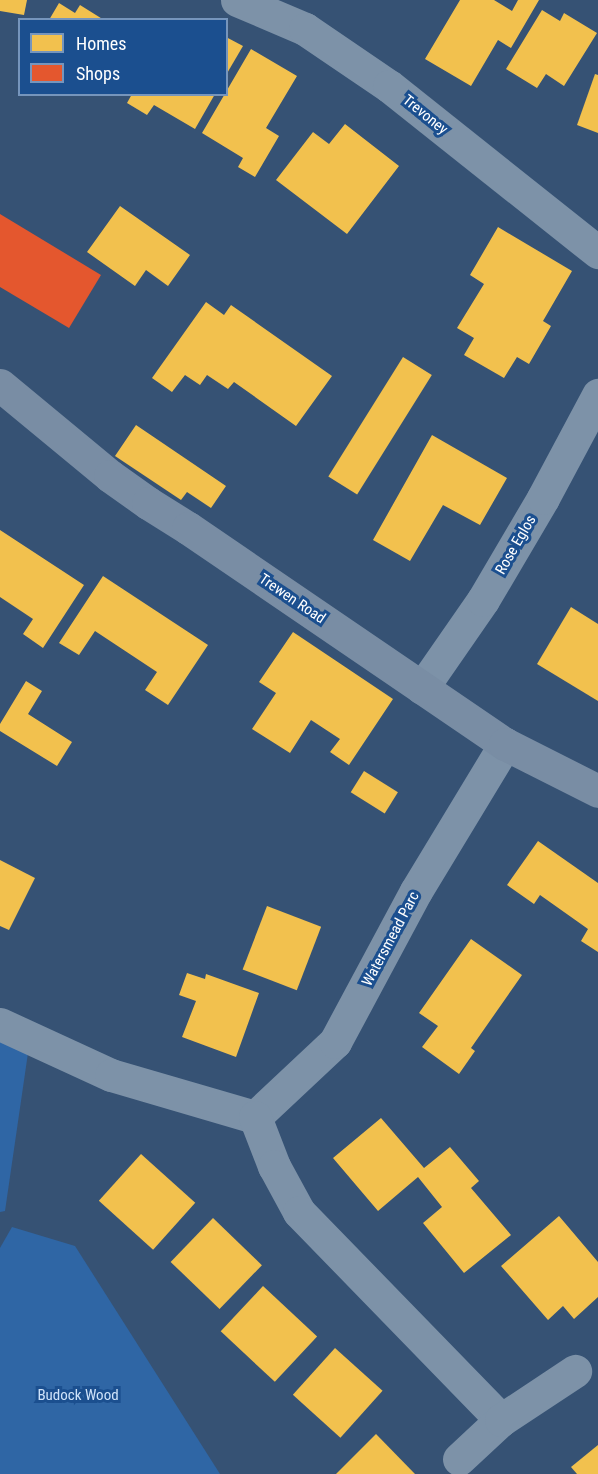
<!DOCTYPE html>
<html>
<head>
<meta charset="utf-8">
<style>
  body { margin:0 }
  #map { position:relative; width:598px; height:1474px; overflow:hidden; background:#365274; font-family:"Roboto Condensed",sans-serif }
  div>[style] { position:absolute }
  .green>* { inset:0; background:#2f66a5 }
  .homes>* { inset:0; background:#f2c14e; transform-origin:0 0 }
  .shops>* { inset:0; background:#e4572e }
  .street>* { height:33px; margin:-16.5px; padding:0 16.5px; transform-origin:16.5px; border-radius:16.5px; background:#7d92a8 }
  .secondary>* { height:33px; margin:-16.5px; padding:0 16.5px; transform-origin:16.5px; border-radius:16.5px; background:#798da4 }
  span { translate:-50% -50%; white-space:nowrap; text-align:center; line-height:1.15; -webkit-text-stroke:6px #1b4f8f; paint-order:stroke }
  .street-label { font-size:15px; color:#fff }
  .park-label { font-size:15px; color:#cfe3fa }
  .legend { position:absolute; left:18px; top:18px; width:210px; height:78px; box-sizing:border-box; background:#1b4f8f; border:2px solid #7695bc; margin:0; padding:8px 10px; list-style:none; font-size:18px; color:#fff }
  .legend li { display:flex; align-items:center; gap:12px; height:30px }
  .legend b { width:30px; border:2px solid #7695bc }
</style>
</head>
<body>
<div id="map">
  <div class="green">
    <div style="clip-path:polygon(0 1032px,29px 1046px,5px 1211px,0 1212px)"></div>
    <div style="clip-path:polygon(12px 1227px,75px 1246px,220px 1474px,0 1474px,0 1248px)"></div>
  </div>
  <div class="homes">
    <div style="clip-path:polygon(0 0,27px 0,24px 15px,0 11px)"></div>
    <div style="clip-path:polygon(460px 0,494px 0,512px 11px,518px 0,539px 0,511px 48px,498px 40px,471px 86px,425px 59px)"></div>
    <div style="clip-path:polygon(59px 3px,75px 13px,80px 5px,104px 20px,49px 20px)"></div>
    <div style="clip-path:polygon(542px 10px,560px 21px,564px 13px,597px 33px,564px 86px,546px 74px,537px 88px,506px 69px)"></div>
    <div style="clip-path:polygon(226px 37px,243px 46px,226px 75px)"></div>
    <div style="clip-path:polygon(251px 49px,297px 76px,266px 128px,279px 136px,255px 177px,238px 167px,243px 158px,202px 133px)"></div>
    <div style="clip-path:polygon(595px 74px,598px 75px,598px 133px,577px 125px)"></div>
    <div style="clip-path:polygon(132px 94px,215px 94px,195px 129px,154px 105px,147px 115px,127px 103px)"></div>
    <div style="clip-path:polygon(345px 124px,399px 166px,347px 234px,276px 180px,313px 132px,329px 144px)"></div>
    <div style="clip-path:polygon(120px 206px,190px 255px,168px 286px,146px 270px,135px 286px,87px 252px)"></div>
    <div style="clip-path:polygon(498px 227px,572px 271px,543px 321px,551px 326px,529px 364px,517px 357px,504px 378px,464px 355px,474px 338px,457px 328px,484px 284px,470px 275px)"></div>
    <div style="clip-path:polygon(206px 302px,224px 315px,231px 305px,332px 376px,296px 426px,234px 382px,228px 389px,207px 375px,200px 385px,185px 375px,172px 392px,152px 378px)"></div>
    <div style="left:403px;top:357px;width:34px;height:141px;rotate:32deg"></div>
    <div style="clip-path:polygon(136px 425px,226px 486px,211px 508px,187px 492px,181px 500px,115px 456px)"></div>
    <div style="clip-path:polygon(432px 435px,507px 478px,480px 525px,443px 505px,410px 561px,373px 540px)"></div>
    <div style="clip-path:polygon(0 530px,84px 585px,43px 648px,23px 634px,33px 619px,0 597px)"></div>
    <div style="clip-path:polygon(103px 576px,208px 645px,168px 705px,145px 690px,157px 672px,95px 631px,79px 655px,59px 643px)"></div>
    <div style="clip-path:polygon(571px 607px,598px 624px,598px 701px,537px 664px)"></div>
    <div style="clip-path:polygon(293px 632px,393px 699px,349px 765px,330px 752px,340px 739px,311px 720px,290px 753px,252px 729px,276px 693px,259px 682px)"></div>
    <div style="clip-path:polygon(26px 681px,42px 691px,28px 714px,72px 742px,57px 766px,0 731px,0 724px)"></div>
    <div style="left:364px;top:771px;width:40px;height:25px;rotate:32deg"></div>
    <div style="clip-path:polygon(538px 841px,598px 883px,598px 952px,581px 941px,588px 929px,540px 895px,534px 904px,507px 885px)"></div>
    <div style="clip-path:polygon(0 860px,35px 878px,9px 930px,0 926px)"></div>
    <div style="left:267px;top:906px;width:58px;height:68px;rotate:21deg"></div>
    <div style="clip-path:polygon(471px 939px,522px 975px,471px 1048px,475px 1051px,459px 1074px,422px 1047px,438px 1026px,419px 1013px)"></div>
    <div style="clip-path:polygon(187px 973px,205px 979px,206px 974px,259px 993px,236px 1057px,182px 1037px,196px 1001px,179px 995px)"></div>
    <div style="clip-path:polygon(381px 1118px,424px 1168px,450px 1147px,479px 1181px,471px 1188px,511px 1235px,464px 1273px,423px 1223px,442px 1207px,418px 1177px,378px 1211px,333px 1158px)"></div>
    <div style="left:141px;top:1154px;width:73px;height:63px;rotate:42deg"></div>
    <div style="clip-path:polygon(559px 1216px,598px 1262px,598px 1297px,574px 1319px,563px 1306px,548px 1320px,501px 1266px)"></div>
    <div style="left:213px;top:1218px;width:68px;height:61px;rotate:44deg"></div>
    <div style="left:263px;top:1286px;width:74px;height:62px;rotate:43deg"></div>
    <div style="left:335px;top:1348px;width:64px;height:63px;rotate:42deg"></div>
    <div style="clip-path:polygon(376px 1434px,415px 1474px,336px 1474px)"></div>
    <div style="clip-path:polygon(598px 1445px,598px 1474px,577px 1474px,571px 1467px)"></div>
  </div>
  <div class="shops">
    <div style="clip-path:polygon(0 214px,101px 275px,69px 328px,0 287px)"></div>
  </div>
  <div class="street">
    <div style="left:237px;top:0;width:74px;rotate:23.1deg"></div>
    <div style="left:305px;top:29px;width:102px;rotate:34.2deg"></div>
    <div style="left:389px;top:86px;width:267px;rotate:38.5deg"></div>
    <div style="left:422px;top:688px;width:107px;rotate:-55.3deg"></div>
    <div style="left:483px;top:600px;width:118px;rotate:-59.5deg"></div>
    <div style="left:543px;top:498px;width:117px;rotate:-61.9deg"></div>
    <div style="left:0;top:1024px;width:122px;rotate:24.7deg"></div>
    <div style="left:111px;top:1075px;width:150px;rotate:16.3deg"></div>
    <div style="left:255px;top:1117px;width:110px;rotate:-43.2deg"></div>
    <div style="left:335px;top:1042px;width:171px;rotate:-61.8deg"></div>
    <div style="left:416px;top:891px;width:172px;rotate:-58.8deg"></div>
    <div style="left:255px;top:1117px;width:53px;rotate:68.8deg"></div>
    <div style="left:274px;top:1166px;width:52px;rotate:61.5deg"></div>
    <div style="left:299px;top:1212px;width:290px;rotate:45.8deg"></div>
    <div style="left:459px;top:1459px;width:57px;rotate:-42.9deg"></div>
    <div style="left:501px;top:1420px;width:89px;rotate:-33.5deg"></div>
  </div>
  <div class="secondary">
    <div style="left:0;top:385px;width:143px;rotate:39.6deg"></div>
    <div style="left:110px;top:476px;width:47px;rotate:35.4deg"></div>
    <div style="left:148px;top:503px;width:47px;rotate:32deg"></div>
    <div style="left:188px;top:528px;width:384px;rotate:34.3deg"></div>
    <div style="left:505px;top:744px;width:104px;rotate:26.8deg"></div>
  </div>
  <div class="street-label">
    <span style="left:425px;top:115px;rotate:39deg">Trevoney</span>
    <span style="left:516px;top:545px;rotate:-60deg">Rose Eglos</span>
    <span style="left:292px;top:599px;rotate:34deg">Trewen Road</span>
    <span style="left:391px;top:939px;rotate:-62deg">Watersmead Parc</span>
  </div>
  <div class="park-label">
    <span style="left:78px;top:1396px">Budock Wood</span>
  </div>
  <ul class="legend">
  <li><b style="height:16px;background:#f2c14e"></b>Homes</li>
  <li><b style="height:16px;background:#e4572e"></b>Shops</li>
  </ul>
</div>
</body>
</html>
